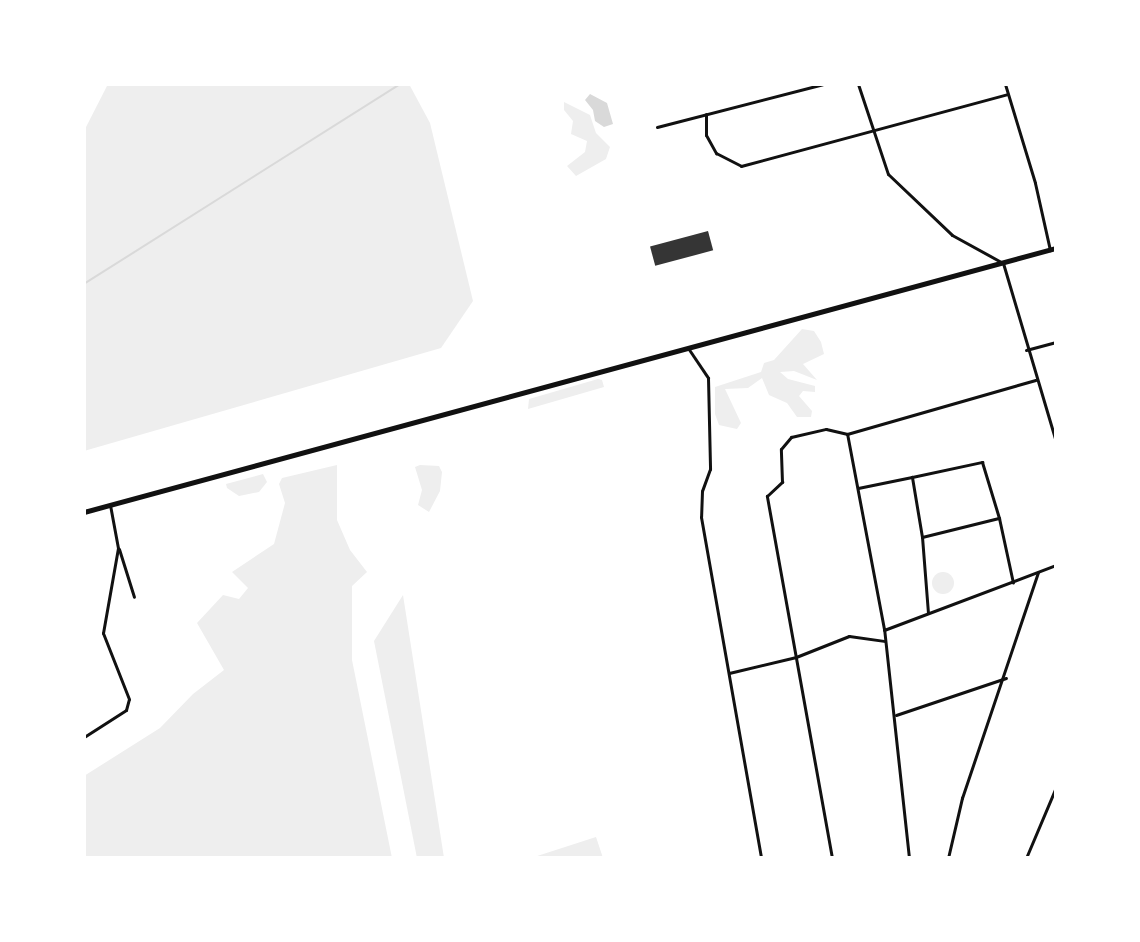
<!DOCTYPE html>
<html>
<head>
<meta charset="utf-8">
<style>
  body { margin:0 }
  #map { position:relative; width:1140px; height:942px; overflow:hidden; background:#fff; font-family:Ubuntu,sans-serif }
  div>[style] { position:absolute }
  .green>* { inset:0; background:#eee }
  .round { border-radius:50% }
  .water>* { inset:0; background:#d9d9d9 }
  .stream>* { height:1.5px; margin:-0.75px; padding:0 0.75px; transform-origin:0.75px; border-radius:0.75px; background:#d9d9d9 }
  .building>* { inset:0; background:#353535; transform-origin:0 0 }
  .minor>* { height:3px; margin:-1.5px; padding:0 1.5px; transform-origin:1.5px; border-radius:1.5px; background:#111 }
  .primary>* { height:4.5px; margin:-2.25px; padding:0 2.25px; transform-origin:2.25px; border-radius:2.25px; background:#111 }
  span { translate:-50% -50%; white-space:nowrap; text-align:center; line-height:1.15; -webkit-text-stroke:5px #fff; paint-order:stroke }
  .frame { position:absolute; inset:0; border:86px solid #fff; pointer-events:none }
</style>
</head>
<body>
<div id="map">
  <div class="green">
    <div style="clip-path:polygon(108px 84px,409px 84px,430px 123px,473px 301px,441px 348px,84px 451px,84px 131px)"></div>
    <div style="clip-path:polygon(564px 102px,590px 115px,596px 133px,610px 147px,606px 159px,576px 176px,567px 166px,585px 152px,587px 141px,571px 134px,573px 121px,564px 110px)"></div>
    <div style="clip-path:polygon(802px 329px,814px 331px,821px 342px,824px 354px,803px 364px,817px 380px,794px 371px,780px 372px,788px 379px,815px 386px,815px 392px,803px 391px,799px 396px,812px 411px,811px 417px,797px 417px,787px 403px,769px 395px,762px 378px,748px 388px,725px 389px,741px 423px,737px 429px,719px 425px,715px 414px,715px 387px,761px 372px,764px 363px,774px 360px)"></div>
    <div style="clip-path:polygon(598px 379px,602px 380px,604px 387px,528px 409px,529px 399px)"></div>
    <div style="clip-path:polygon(337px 465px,337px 520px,350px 550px,367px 572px,352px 586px,352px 660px,392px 858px,84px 858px,84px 776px,160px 728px,193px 694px,224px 670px,197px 623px,223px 595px,239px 599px,248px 588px,232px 572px,274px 544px,285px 503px,279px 484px,282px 478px)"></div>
    <div style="clip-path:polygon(420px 465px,439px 466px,442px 472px,440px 491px,429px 512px,418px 505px,422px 490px,415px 467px)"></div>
    <div style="clip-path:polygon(263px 474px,267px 482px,259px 492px,239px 496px,227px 488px,226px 484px)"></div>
    <div class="round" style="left:932px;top:572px;width:22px;height:22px"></div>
    <div style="clip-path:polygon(403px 595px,444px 858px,417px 858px,374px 641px)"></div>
    <div style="clip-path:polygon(596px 837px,603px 858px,531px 858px)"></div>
  </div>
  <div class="water">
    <div style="clip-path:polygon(590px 94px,607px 103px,613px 124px,604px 127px,595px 121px,593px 110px,585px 100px)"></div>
  </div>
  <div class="stream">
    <div style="left:84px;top:284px;width:374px;rotate:-32.3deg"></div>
  </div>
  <div class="building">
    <div style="left:708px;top:231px;width:20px;height:60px;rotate:75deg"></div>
  </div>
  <div class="minor">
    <div style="left:858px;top:84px;width:95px;rotate:71.6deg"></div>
    <div style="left:888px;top:174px;width:88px;rotate:43.6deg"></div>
    <div style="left:952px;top:235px;width:58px;rotate:28.8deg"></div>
    <div style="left:1003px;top:263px;width:187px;rotate:73.5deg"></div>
    <div style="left:1005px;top:84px;width:103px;rotate:73.1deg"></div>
    <div style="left:1035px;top:183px;width:69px;rotate:77.4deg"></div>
    <div style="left:706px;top:114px;width:21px;rotate:90deg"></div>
    <div style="left:706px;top:135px;width:21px;rotate:61deg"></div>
    <div style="left:716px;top:153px;width:28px;rotate:27deg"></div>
    <div style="left:741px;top:166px;width:276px;rotate:-15.1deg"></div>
    <div style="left:657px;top:127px;width:171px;rotate:-14.5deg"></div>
    <div style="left:688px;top:348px;width:36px;rotate:56deg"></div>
    <div style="left:708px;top:378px;width:91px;rotate:88.7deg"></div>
    <div style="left:710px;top:469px;width:23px;rotate:110deg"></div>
    <div style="left:702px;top:491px;width:26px;rotate:92deg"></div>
    <div style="left:701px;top:517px;width:346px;rotate:80deg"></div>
    <div style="left:1026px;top:350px;width:31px;rotate:-15deg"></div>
    <div style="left:858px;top:488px;width:55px;rotate:-11.5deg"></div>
    <div style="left:922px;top:537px;width:79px;rotate:-13.9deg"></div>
    <div style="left:999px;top:518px;width:66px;rotate:77.8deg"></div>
    <div style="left:119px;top:549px;width:50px;rotate:72.6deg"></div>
    <div style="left:928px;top:613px;width:76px;rotate:-94.5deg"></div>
    <div style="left:922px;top:537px;width:61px;rotate:-99.5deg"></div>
    <div style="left:912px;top:477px;width:72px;rotate:-12.1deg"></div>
    <div style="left:982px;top:462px;width:59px;rotate:73.1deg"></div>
    <div style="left:884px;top:630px;width:184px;rotate:-20.7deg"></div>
    <div style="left:729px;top:673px;width:69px;rotate:-13.4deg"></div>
    <div style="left:796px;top:657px;width:57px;rotate:-21.6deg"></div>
    <div style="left:849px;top:636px;width:35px;rotate:8deg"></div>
    <div style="left:896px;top:715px;width:116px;rotate:-18.6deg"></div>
    <div style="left:84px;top:737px;width:50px;rotate:-32.7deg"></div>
    <div style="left:126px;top:710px;width:11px;rotate:-75deg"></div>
    <div style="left:129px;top:699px;width:71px;rotate:-111.5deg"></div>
    <div style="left:103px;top:633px;width:86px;rotate:-80deg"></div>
    <div style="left:118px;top:548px;width:44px;rotate:-100.5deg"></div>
    <div style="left:832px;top:858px;width:368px;rotate:-100.2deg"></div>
    <div style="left:767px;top:496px;width:21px;rotate:-43deg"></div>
    <div style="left:782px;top:482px;width:33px;rotate:-92deg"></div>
    <div style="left:781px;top:449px;width:16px;rotate:-50deg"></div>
    <div style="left:791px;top:437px;width:36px;rotate:-13deg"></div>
    <div style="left:826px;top:429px;width:22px;rotate:13deg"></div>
    <div style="left:909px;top:858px;width:230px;rotate:-96.2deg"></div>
    <div style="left:884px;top:629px;width:198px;rotate:-100.7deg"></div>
    <div style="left:847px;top:434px;width:196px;rotate:-16deg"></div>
    <div style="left:948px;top:858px;width:62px;rotate:-76.9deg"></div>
    <div style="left:962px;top:798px;width:238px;rotate:-71.4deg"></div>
    <div style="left:1026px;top:858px;width:77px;rotate:-67.1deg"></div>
  </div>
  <div class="primary">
    <div style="left:84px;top:512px;width:1007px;rotate:-15.2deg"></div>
  </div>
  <div class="frame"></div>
</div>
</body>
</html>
